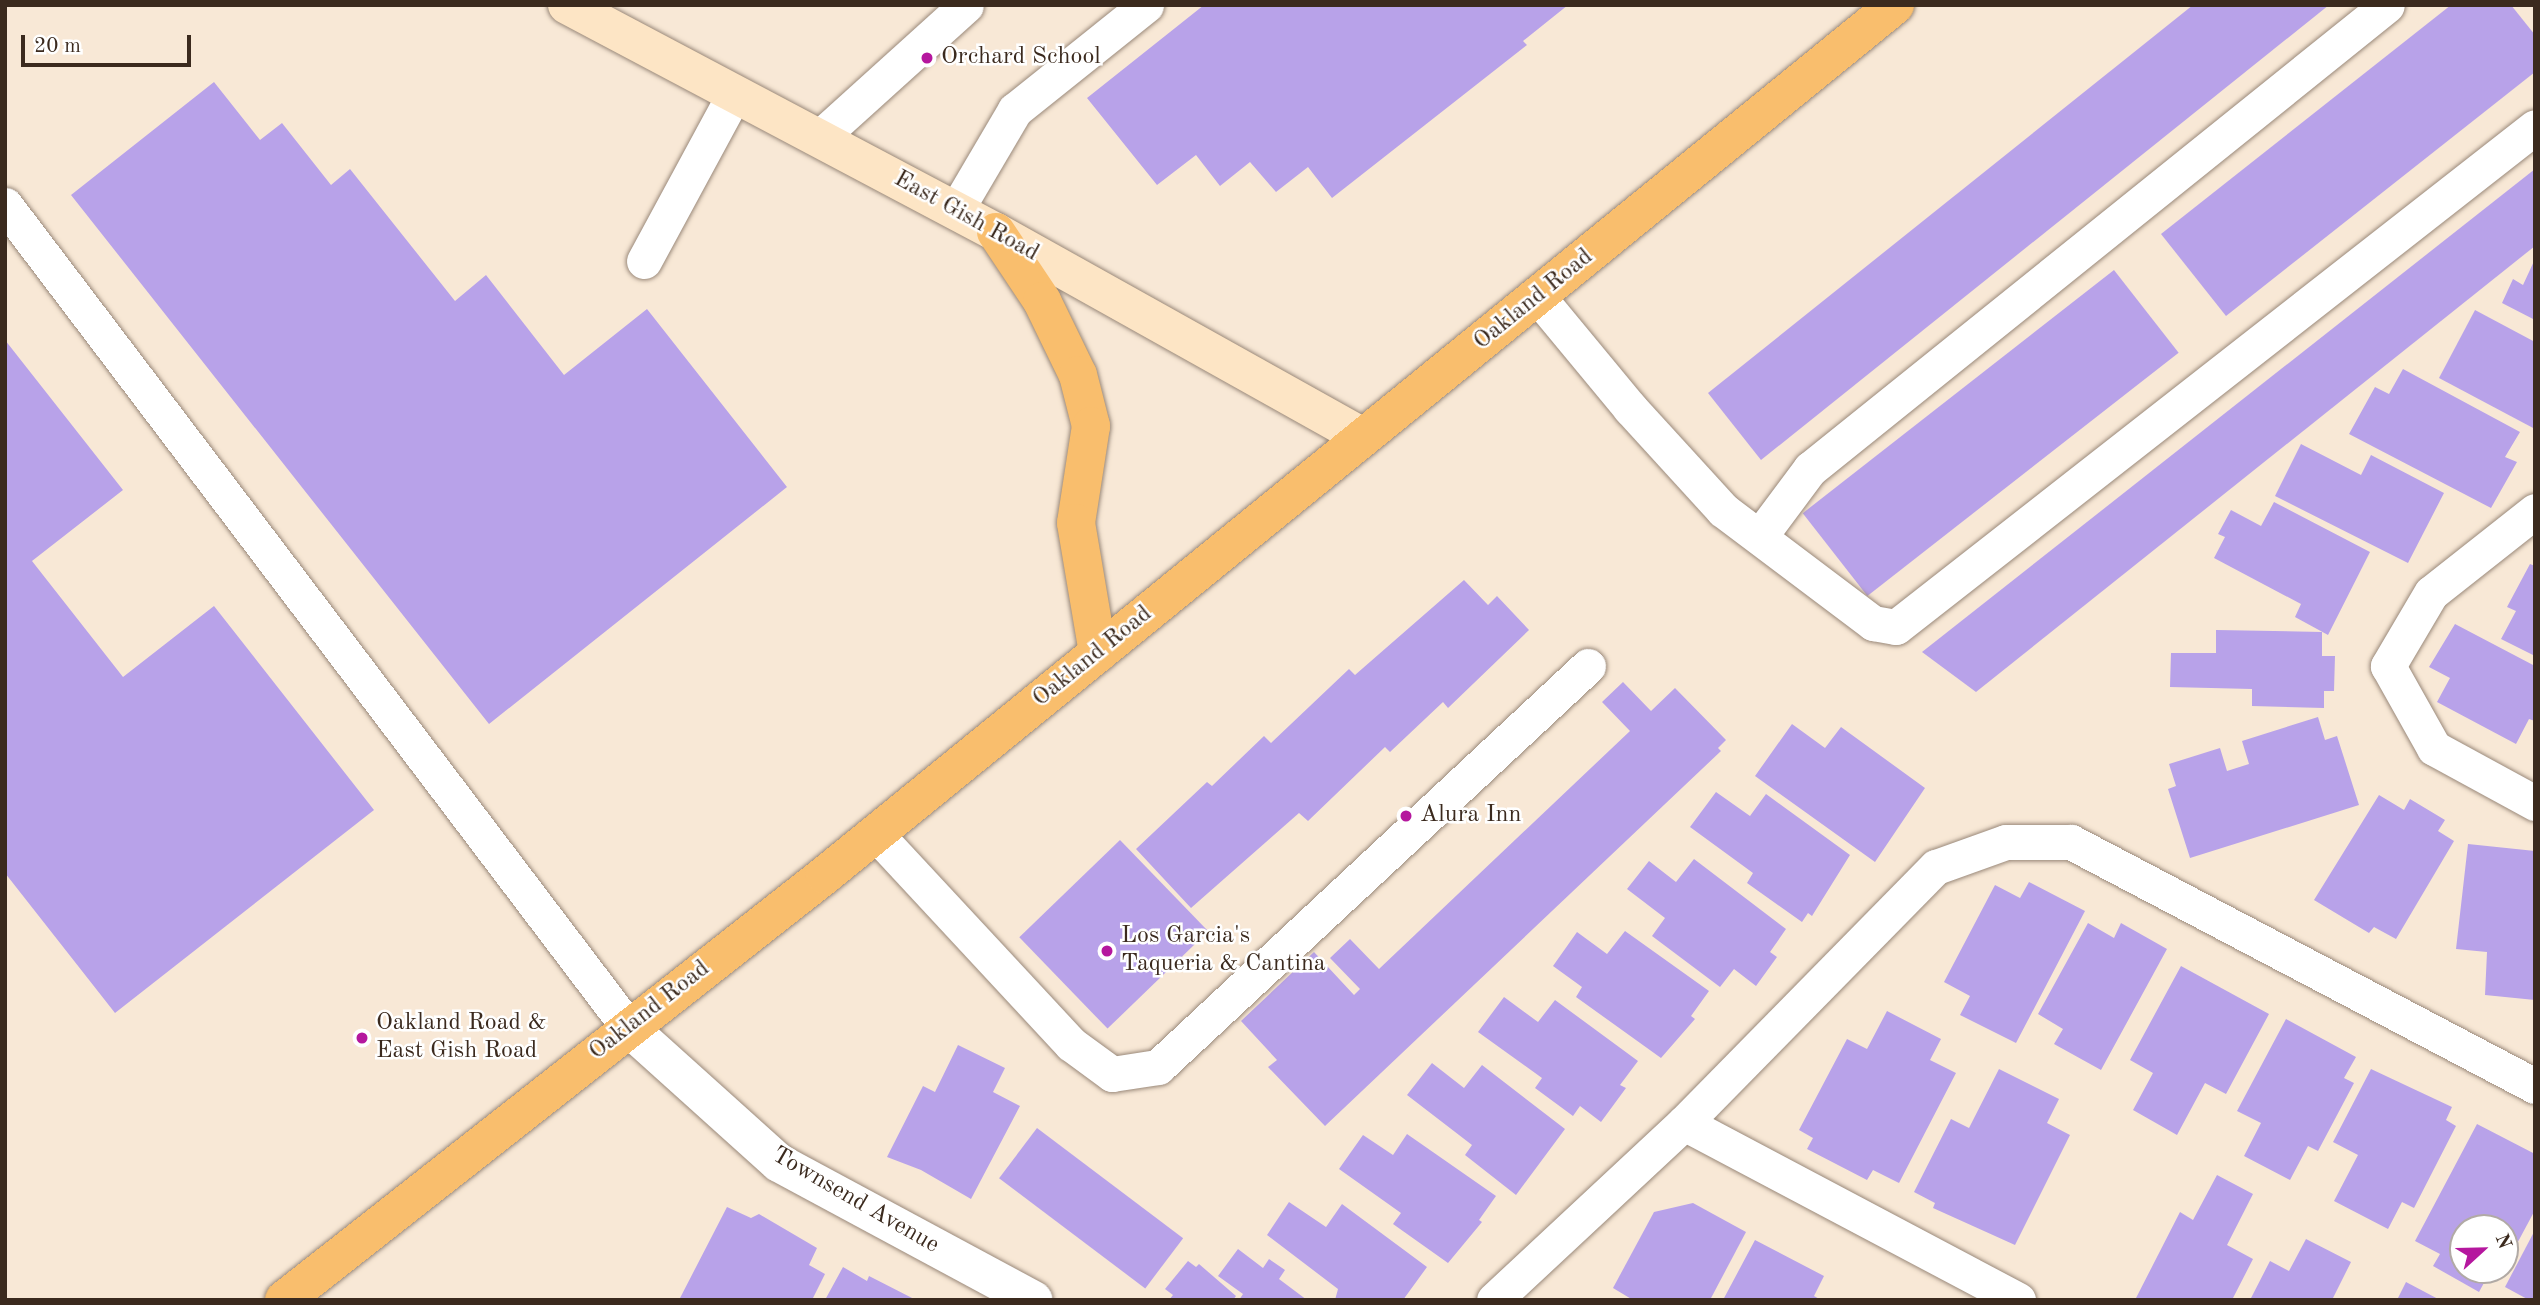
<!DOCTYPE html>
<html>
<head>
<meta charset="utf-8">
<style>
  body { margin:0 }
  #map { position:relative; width:2540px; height:1305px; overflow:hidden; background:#f8e8d6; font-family:"Old Standard TT",serif }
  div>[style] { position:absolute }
  .building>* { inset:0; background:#b8a2e9; transform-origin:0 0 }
  .roads { filter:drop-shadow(0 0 2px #9a897a) drop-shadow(0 0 2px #9a897a) }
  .lane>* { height:35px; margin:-17.5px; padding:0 17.5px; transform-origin:17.5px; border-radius:17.5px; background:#fff }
  .street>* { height:38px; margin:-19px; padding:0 19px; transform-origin:19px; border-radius:19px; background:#fff }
  .secondary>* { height:38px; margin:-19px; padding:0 19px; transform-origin:19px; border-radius:19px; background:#fde5c5 }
  .primary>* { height:38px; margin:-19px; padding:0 19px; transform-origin:19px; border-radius:19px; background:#f9be6d }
  .dots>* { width:19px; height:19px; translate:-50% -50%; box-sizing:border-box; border:4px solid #fff; border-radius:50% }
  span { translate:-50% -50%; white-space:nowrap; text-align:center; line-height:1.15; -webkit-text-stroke:5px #fff; paint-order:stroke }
  .poi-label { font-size:24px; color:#3b2a1e }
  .left { translate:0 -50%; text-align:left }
  .street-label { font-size:24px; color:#3b2a1e }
  .frame { position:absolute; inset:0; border:7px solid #3b2a1e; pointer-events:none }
  .north { position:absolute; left:2449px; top:1214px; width:70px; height:70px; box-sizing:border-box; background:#fff; border:2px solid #b1aaa5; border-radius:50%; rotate:68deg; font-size:19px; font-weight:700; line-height:28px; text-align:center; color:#3b2a1e }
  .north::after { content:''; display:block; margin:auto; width:24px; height:32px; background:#b5179e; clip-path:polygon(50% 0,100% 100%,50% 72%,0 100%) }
  .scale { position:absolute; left:21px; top:35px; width:170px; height:32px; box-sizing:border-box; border:4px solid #3b2a1e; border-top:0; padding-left:9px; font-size:21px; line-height:24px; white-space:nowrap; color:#3b2a1e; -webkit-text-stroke:5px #fff; paint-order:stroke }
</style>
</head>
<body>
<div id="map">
  <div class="building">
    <div style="clip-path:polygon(1204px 5px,1568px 5px,1523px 41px,1527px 45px,1332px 198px,1308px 167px,1276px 192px,1250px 162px,1220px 186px,1196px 155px,1157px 185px,1087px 98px)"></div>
    <div style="clip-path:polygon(2193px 5px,2329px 5px,1761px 460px,1708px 393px)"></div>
    <div style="clip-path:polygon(2451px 5px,2511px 5px,2535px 35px,2535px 72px,2226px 316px,2161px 234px)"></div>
    <div style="clip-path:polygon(214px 82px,260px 140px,282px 123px,331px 185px,350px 169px,455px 301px,486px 275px,564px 375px,647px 309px,787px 487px,489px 724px,71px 195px)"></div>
    <div style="clip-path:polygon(2535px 169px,2535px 246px,1976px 692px,1922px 652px)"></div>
    <div style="clip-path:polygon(2535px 259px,2535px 320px,2502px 303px,2513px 279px,2523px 285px)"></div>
    <div style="left:2114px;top:270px;width:105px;height:395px;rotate:52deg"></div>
    <div style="clip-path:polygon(2475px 310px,2535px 342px,2535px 429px,2439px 378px)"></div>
    <div style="clip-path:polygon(5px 340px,123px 490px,32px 561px,123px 677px,214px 606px,374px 810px,115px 1013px,5px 873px)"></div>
    <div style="clip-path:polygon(2403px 369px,2520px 432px,2505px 457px,2517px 462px,2491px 508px,2349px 434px,2375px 387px,2389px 394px)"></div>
    <div style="clip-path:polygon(2301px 444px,2361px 475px,2371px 455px,2444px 493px,2408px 563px,2275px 496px)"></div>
    <div style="clip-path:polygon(2274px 502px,2370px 552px,2328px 635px,2295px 617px,2301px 604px,2214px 558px,2225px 537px,2218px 534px,2231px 510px,2261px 526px)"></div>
    <div style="clip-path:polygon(2530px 564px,2535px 566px,2535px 656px,2501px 639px,2516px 611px,2507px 607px)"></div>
    <div style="clip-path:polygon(1464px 580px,1488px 605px,1497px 596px,1529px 630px,1448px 708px,1443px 702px,1390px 752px,1385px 747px,1308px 821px,1299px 813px,1191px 908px,1136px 849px,1207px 782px,1212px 786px,1264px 736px,1271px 743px,1349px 669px,1355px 675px)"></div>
    <div style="clip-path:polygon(2455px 624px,2535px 666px,2535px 721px,2529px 719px,2516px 744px,2437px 702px,2450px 678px,2429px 667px)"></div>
    <div style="clip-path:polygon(2216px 630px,2322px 632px,2322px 656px,2335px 656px,2334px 691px,2324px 691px,2324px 708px,2252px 706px,2252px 689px,2170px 687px,2171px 653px,2216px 653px)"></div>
    <div style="clip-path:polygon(1623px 682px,1651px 711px,1675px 688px,1726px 740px,1718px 748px,1721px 751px,1325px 1126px,1268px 1067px,1277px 1060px,1241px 1021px,1314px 952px,1354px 995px,1360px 989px,1330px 958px,1350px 939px,1379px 969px,1630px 731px,1602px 702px)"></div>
    <div style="clip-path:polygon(2318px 717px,2325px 740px,2337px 736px,2359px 805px,2190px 858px,2168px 789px,2176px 786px,2169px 764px,2220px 748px,2227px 771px,2249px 764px,2242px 741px)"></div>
    <div style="clip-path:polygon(1792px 724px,1825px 748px,1841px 727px,1925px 788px,1875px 862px,1755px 776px)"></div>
    <div style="clip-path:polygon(1716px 792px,1750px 816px,1766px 794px,1850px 855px,1812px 916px,1808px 913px,1802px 922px,1747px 883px,1753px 873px,1690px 827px)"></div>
    <div style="clip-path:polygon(2379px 795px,2404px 810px,2410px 799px,2445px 820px,2438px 831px,2454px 841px,2396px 939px,2374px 927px,2369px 933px,2314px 900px)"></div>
    <div style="left:1120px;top:840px;width:127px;height:140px;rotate:46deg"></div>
    <div style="clip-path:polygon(2468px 844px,2535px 851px,2535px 1000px,2485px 995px,2487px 952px,2456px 949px)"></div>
    <div style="clip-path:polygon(1694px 859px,1786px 929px,1770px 952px,1777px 957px,1756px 986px,1734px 969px,1720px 987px,1652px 936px,1665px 918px,1627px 889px,1649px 861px,1676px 882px)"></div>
    <div style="clip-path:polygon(2029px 882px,2085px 911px,2016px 1043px,1960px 1015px,1970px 996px,1944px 982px,1995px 885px,2020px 898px)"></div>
    <div style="clip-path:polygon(2088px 923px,2114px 938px,2121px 923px,2167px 949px,2101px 1070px,2054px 1044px,2063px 1029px,2038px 1014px)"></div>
    <div style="clip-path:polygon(1625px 931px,1709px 991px,1691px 1016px,1695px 1019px,1661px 1058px,1576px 997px,1582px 987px,1553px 966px,1577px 932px,1607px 954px)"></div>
    <div style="clip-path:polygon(2181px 966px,2269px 1014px,2226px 1094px,2205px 1083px,2177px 1135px,2133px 1110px,2153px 1073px,2130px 1060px)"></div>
    <div style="clip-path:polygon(1504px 997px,1538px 1022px,1555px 1000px,1638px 1061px,1620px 1085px,1626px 1088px,1601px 1122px,1580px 1106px,1573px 1116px,1535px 1088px,1542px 1078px,1478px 1032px)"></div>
    <div style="clip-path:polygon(1887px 1011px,1941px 1039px,1930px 1060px,1956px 1073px,1899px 1183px,1873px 1170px,1867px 1180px,1807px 1149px,1813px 1138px,1799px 1130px,1847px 1039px,1867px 1049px)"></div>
    <div style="clip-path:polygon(2286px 1019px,2356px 1057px,2344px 1078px,2354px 1083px,2318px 1151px,2308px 1146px,2290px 1180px,2244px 1156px,2261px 1123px,2237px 1111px)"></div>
    <div style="clip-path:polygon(958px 1045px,1005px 1068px,993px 1092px,1020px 1106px,971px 1199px,921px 1170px,887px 1157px,923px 1086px,935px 1092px)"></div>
    <div style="clip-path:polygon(1432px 1063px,1464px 1088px,1482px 1065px,1565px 1129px,1516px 1195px,1465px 1155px,1472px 1145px,1407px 1095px)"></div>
    <div style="clip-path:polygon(1999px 1069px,2059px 1099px,2047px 1123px,2070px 1135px,2015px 1245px,1933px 1208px,1935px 1203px,1914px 1192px,1951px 1119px,1969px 1128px)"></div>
    <div style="clip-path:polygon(2371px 1069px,2452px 1107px,2446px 1120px,2456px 1126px,2414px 1208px,2402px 1202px,2388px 1229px,2334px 1201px,2358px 1155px,2333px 1142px)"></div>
    <div style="clip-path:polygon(2477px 1124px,2535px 1154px,2535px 1210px,2505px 1266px,2505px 1228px,2463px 1228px,2463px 1270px,2491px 1270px,2479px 1292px,2433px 1266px,2440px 1254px,2415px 1241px)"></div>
    <div style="left:1037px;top:1128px;width:183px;height:63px;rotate:37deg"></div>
    <div style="clip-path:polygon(1407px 1134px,1496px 1196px,1479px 1220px,1482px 1222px,1448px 1263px,1393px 1224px,1401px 1213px,1339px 1169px,1363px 1135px,1393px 1155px)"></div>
    <div style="clip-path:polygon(2217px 1175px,2253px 1194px,2227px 1245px,2253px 1259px,2232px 1300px,2135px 1300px,2180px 1212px,2193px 1220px)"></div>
    <div style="clip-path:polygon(1289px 1202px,1326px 1227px,1342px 1204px,1427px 1267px,1403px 1300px,1335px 1300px,1338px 1289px,1267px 1235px)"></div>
    <div style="clip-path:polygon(1693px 1203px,1746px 1232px,1710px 1300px,1633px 1300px,1613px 1288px,1654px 1212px)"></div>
    <div style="clip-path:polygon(727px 1207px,751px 1218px,759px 1214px,817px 1248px,809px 1265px,825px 1274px,812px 1300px,679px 1300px)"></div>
    <div style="clip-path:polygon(2535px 1230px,2535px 1300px,2529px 1300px,2505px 1287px)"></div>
    <div style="clip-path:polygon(2306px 1239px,2351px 1262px,2332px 1300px,2250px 1300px,2270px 1261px,2289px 1271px)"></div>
    <div style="clip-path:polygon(1755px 1240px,1824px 1276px,1814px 1296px,1821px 1300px,1723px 1300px)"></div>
    <div style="clip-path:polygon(1238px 1249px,1263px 1268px,1269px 1259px,1285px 1270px,1279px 1279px,1307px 1300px,1239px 1300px,1243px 1294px,1218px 1276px)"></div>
    <div style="clip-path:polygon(1188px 1261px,1196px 1267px,1199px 1264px,1236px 1296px,1233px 1300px,1169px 1300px,1173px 1295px,1165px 1289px)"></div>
    <div style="clip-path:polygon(843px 1267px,867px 1281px,869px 1276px,916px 1300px,825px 1300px)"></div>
    <div style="clip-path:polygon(2406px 1282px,2440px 1300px,2397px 1300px)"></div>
  </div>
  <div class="roads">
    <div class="lane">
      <div style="left:819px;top:138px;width:198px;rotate:-42.1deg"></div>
      <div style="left:5px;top:205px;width:1031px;rotate:52.84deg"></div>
      <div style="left:956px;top:210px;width:116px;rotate:-59.5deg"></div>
      <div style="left:1015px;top:110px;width:168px;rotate:-38.7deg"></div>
      <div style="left:644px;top:261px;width:191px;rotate:-61.6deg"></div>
      <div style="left:1539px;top:298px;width:143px;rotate:50.4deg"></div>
      <div style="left:1630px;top:408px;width:138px;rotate:47.6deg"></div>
      <div style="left:1723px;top:510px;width:188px;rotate:37deg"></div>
      <div style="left:1873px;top:623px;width:23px;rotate:10deg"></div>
      <div style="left:1896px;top:627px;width:811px;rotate:-38.04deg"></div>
      <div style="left:2535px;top:511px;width:132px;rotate:141.7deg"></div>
      <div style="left:2431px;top:593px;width:85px;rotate:120.5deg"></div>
      <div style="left:2388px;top:666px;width:94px;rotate:60.7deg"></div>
      <div style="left:2434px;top:748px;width:115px;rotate:28.6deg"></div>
      <div style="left:1760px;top:536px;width:84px;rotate:-53.3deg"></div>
      <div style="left:1810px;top:469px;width:740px;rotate:-38.8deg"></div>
      <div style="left:875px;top:833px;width:288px;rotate:47.1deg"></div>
      <div style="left:1071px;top:1044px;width:51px;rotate:36.2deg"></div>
      <div style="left:1112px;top:1074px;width:47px;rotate:-8.7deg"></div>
      <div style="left:1158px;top:1067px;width:588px;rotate:-43deg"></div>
      <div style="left:1684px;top:1123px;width:378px;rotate:27.9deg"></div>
      <div style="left:1494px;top:1300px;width:260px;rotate:-43deg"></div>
      <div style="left:1684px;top:1123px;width:359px;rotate:-45.5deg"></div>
      <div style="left:1936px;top:867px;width:74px;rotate:-19.7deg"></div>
      <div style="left:2006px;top:842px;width:65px"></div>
      <div style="left:2071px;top:842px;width:524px;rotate:27.74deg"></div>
    </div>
    <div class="street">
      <div style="left:628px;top:1027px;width:203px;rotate:42deg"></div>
      <div style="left:779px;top:1163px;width:289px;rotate:28.3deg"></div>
    </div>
    <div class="secondary">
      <div style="left:567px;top:5px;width:485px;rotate:27.9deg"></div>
      <div style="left:996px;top:232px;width:418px;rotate:29.2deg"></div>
    </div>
    <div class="primary">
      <div style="left:996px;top:232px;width:83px;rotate:56.3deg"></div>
      <div style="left:1042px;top:301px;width:82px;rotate:64.1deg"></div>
      <div style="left:1078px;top:375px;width:53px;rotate:75.7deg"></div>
      <div style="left:1091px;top:426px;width:98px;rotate:98.8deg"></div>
      <div style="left:1076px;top:523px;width:132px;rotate:80.4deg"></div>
      <div style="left:284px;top:1300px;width:688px;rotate:-38.15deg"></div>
      <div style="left:825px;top:875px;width:1379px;rotate:-39.11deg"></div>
    </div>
  </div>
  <div class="dots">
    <div style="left:927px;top:58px;background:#b5179e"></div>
    <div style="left:1406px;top:816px;background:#b5179e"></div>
    <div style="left:1107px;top:951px;background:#b5179e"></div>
    <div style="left:362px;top:1038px;background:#b5179e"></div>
  </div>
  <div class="poi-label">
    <span class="left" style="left:941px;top:58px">Orchard School</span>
    <span class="left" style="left:1420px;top:816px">Alura Inn</span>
    <span class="left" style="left:1121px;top:951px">Los Garcia's<br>Taqueria &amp; Cantina</span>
    <span class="left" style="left:376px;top:1038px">Oakland Road &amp;<br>East Gish Road</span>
  </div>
  <div class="street-label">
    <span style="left:966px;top:217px;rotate:29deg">East Gish Road</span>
    <span style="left:1534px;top:300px;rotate:-39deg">Oakland Road</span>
    <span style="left:1093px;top:657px;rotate:-39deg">Oakland Road</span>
    <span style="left:650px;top:1011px;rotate:-38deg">Oakland Road</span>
    <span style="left:855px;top:1201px;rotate:30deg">Townsend Avenue</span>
  </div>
  <div class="frame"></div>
  <div class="north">N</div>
  <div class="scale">20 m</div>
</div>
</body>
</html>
